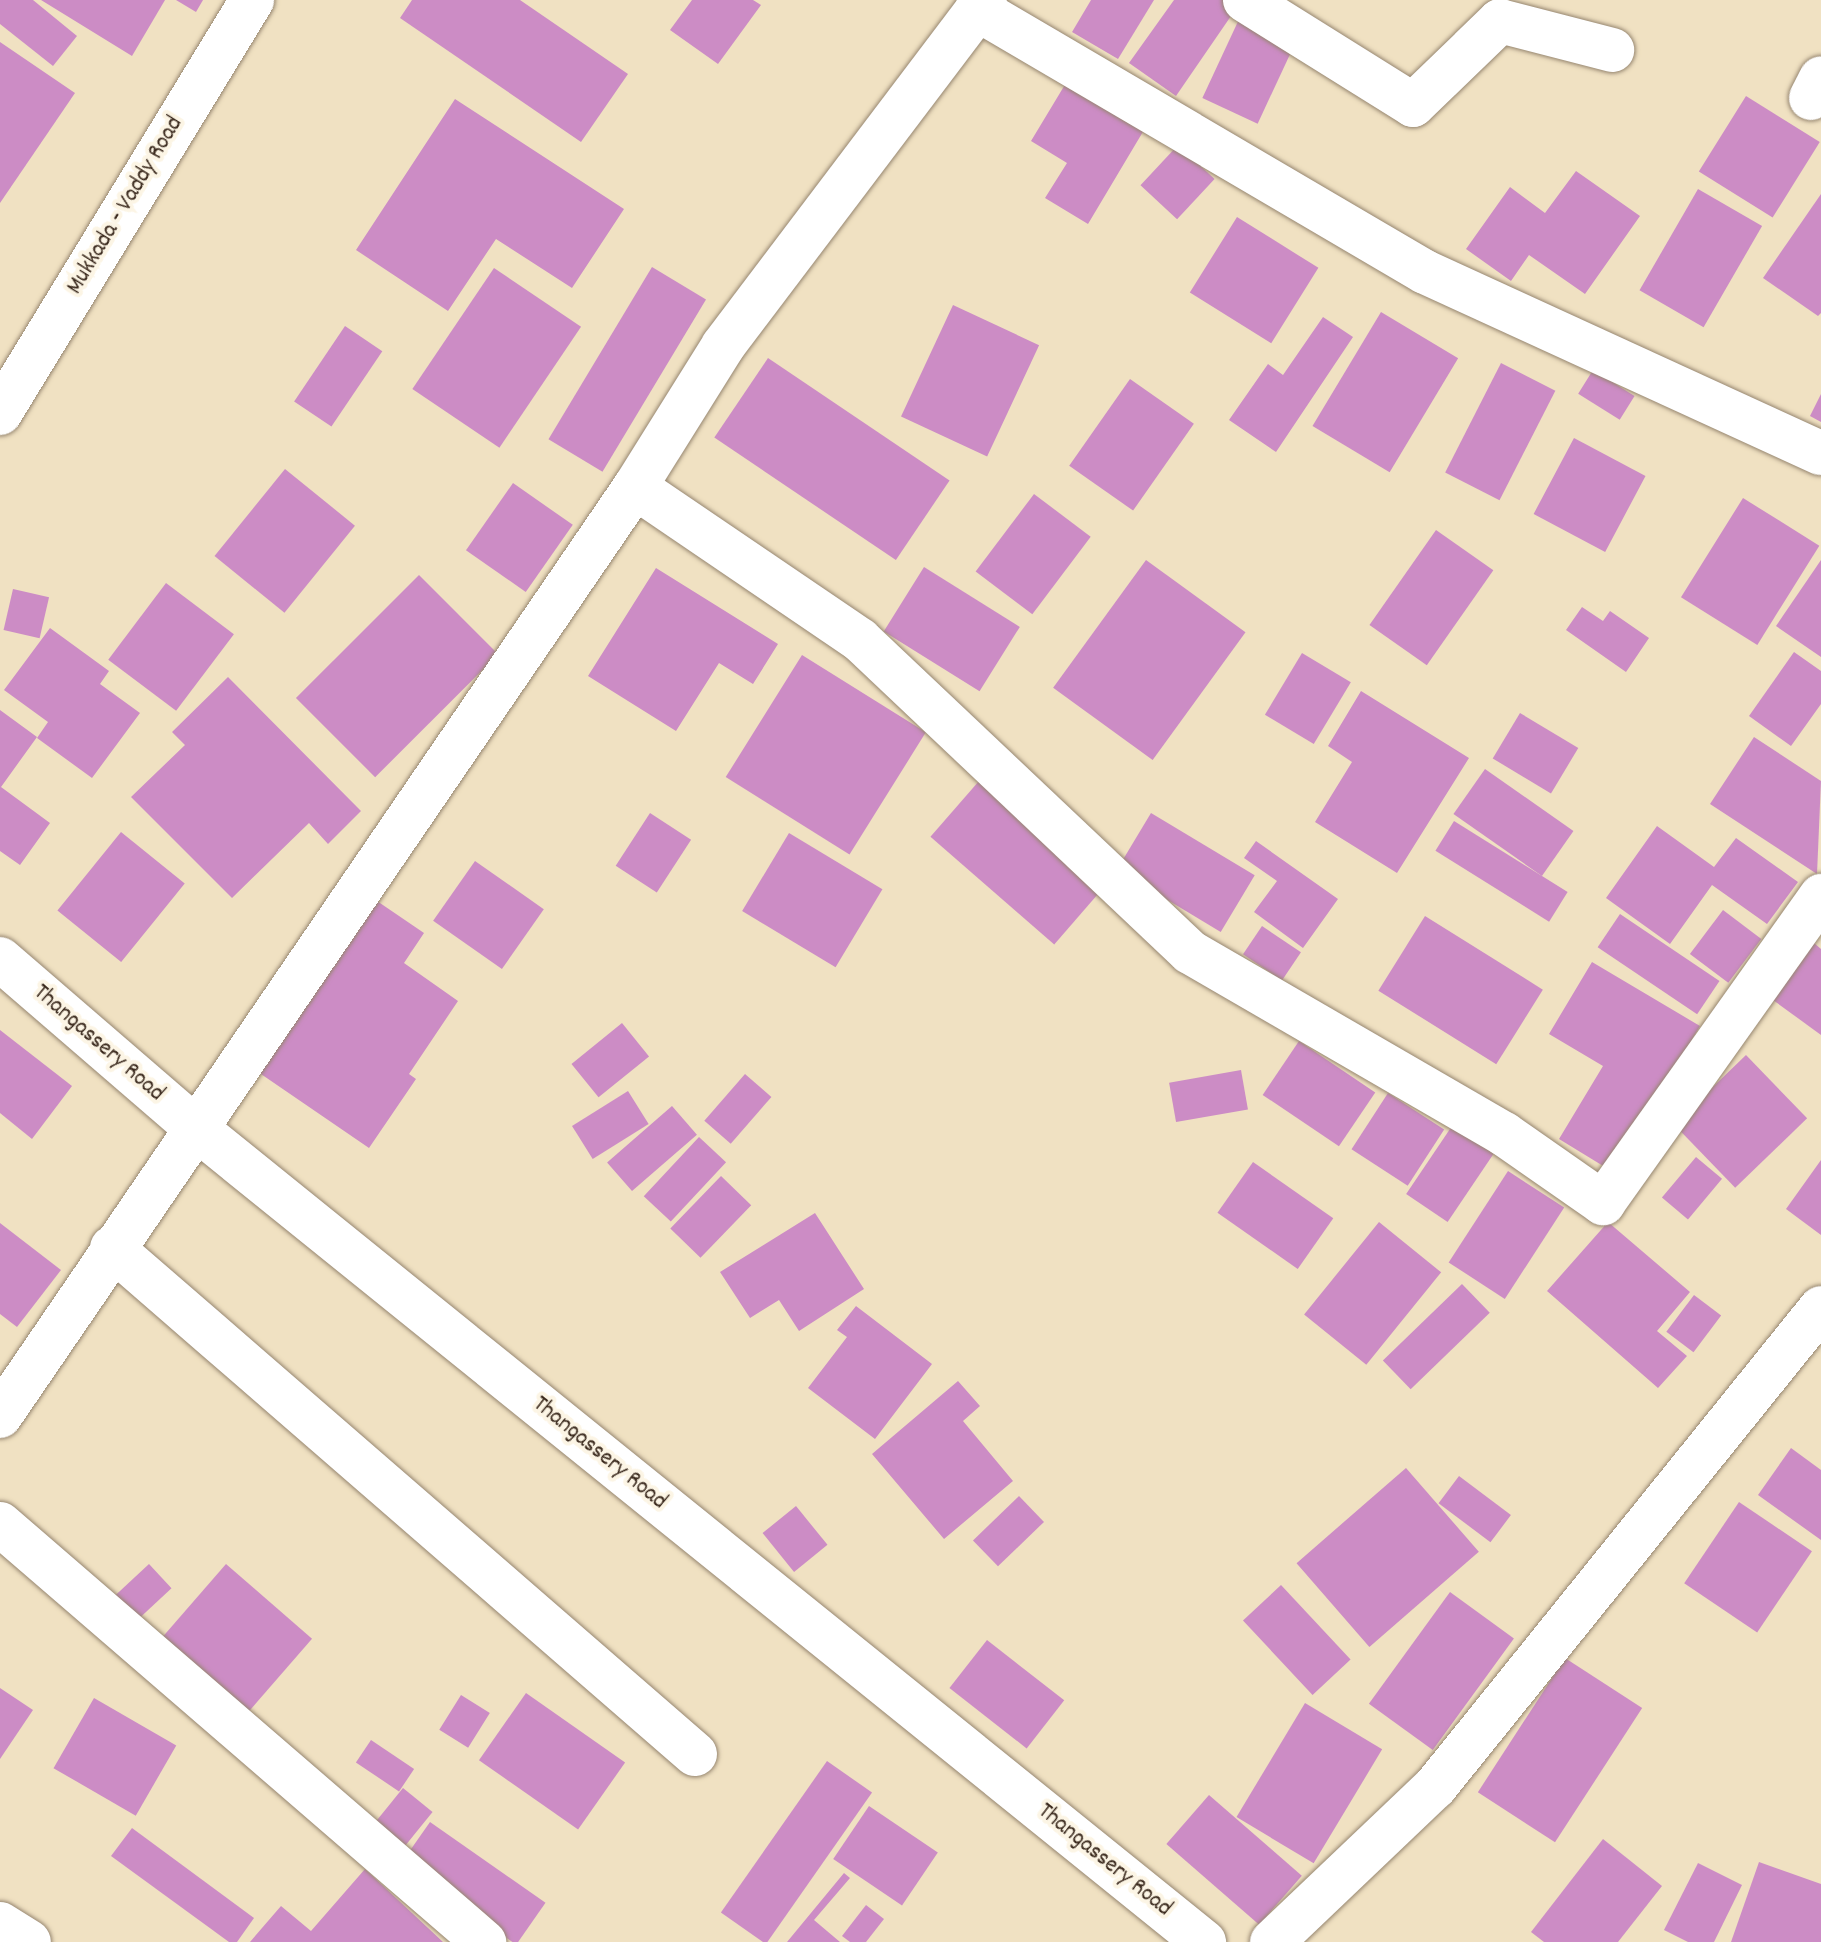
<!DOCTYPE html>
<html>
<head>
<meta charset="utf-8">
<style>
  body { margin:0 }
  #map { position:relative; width:1821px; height:1942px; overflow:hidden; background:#f0e1c2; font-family:Dekko,sans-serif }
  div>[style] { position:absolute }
  .building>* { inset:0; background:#cc8cc5; transform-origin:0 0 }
  .roads { filter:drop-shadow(0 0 2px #968670) drop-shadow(0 0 2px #968670) }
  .minor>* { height:44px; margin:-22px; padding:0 22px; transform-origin:22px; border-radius:22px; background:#fff }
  span { translate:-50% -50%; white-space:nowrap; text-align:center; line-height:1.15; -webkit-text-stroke:8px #fcf5e5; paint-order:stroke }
  .street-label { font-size:24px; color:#3b2a1e }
</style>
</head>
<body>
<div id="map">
  <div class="building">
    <div style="clip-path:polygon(0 0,33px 0,77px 36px,53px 66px,0 24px)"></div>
    <div style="clip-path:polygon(41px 0,165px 0,132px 56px)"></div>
    <div style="clip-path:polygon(176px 0,203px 0,196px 12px)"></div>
    <div style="clip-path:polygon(412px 0,520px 0,628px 74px,581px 142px,400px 18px)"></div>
    <div style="clip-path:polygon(692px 0,753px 0,761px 5px,718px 64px,670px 30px)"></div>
    <div style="clip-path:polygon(1091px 0,1154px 0,1118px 59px,1072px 32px)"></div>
    <div style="clip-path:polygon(1174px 0,1242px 0,1176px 96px,1129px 63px)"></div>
    <div style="left:1248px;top:0;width:61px;height:108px;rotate:25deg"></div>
    <div style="clip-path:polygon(0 42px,75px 93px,0 203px)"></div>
    <div style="clip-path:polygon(1069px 78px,1147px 125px,1088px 224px,1045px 198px,1067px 163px,1031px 141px)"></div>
    <div style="left:1746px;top:96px;width:87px;height:89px;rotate:32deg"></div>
    <div style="clip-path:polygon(455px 99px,624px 209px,572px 288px,496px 239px,448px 311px,356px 250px)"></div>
    <div style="left:1178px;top:145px;width:50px;height:55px;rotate:43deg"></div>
    <div style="clip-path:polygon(1576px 171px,1640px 216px,1585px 294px,1529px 255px,1511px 281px,1466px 249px,1510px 187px,1545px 213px)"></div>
    <div style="left:1698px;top:189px;width:74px;height:117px;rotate:30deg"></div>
    <div style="clip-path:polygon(1821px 194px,1821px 313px,1818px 316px,1763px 278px)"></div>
    <div style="left:1237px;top:217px;width:96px;height:89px;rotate:32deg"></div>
    <div style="left:652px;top:267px;width:63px;height:201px;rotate:31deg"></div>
    <div style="left:494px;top:268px;width:105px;height:146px;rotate:34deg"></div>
    <div style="left:953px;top:305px;width:95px;height:123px;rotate:25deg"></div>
    <div style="left:1381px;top:312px;width:90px;height:133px;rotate:31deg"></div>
    <div style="clip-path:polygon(1323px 317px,1353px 337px,1276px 452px,1229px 420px,1268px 364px,1283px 375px)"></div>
    <div style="left:345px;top:326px;width:45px;height:91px;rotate:34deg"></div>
    <div style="left:768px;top:358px;width:219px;height:96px;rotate:34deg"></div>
    <div style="left:1501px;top:363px;width:61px;height:123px;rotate:27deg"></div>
    <div style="left:1593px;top:370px;width:49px;height:28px;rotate:32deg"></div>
    <div style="left:1130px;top:379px;width:78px;height:106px;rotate:35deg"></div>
    <div style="clip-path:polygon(1821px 394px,1821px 422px,1810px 416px)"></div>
    <div style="left:1574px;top:438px;width:81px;height:86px;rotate:28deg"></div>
    <div style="left:285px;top:469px;width:90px;height:112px;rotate:39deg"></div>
    <div style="left:513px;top:483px;width:73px;height:82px;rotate:35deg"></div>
    <div style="left:1034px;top:494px;width:71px;height:97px;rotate:37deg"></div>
    <div style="left:1743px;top:498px;width:90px;height:117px;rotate:32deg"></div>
    <div style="left:1436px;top:530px;width:70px;height:116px;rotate:35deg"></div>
    <div style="left:1146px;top:560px;width:123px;height:158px;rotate:36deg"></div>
    <div style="clip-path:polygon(1821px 560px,1821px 657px,1776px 626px)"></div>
    <div style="left:924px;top:567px;width:113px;height:76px;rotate:32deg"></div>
    <div style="clip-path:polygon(656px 568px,778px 644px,753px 684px,719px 663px,676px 731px,588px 676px)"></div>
    <div style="left:419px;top:575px;width:112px;height:174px;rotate:45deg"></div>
    <div style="left:166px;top:583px;width:85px;height:96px;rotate:37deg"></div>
    <div style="left:13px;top:589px;width:37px;height:42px;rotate:13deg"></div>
    <div style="clip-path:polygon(1582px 607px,1603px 621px,1610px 611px,1649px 638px,1626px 672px,1566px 630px)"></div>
    <div style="clip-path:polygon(50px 628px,109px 671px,100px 684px,140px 713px,92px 778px,37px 738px,48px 722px,4px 690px)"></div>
    <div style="clip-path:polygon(1794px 652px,1821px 671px,1821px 704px,1791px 746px,1749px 716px)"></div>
    <div style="left:1302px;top:653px;width:57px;height:72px;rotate:31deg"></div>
    <div style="left:802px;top:655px;width:146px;height:144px;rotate:32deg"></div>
    <div style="clip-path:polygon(228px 677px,361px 811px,328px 844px,309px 823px,232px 898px,131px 797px,185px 745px,172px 732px)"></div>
    <div style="clip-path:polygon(1361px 691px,1469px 758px,1397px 873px,1315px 822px,1352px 762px,1328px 746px)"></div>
    <div style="clip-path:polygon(0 710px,37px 737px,1px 787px,50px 823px,20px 865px,0 851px)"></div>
    <div style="left:1520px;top:713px;width:68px;height:53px;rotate:31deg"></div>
    <div style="clip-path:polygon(1754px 737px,1821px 781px,1817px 874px,1710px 804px)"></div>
    <div style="left:1485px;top:769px;width:108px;height:55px;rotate:35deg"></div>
    <div style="left:979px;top:781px;width:164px;height:74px;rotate:41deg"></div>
    <div style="left:650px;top:813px;width:49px;height:63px;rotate:33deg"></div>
    <div style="left:1151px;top:813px;width:121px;height:66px;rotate:31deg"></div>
    <div style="left:1454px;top:821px;width:134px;height:35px;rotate:32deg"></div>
    <div style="clip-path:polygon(1657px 826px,1714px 867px,1736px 838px,1798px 882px,1767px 924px,1712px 885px,1670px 944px,1606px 898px)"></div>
    <div style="left:121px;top:832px;width:82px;height:101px;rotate:39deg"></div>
    <div style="left:789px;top:833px;width:109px;height:91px;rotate:31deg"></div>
    <div style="clip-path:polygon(1256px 841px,1338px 899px,1303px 948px,1254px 912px,1277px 881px,1244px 858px)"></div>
    <div style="left:475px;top:861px;width:84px;height:73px;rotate:35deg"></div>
    <div style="clip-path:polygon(377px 901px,424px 933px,404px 963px,458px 1001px,409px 1074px,416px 1079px,369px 1148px,258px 1072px)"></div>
    <div style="left:1723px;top:910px;width:48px;height:55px;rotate:37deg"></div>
    <div style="left:1620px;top:914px;width:120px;height:40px;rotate:34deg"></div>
    <div style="left:1425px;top:916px;width:139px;height:88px;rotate:32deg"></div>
    <div style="left:1262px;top:926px;width:47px;height:34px;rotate:34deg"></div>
    <div style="clip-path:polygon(1814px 943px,1821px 949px,1821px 1035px,1773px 1000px)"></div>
    <div style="clip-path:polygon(1592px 962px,1700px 1026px,1613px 1172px,1559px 1139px,1603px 1066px,1549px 1034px)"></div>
    <div style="left:622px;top:1023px;width:43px;height:65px;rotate:51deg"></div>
    <div style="clip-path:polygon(0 1030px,72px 1086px,32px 1139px,0 1113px)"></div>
    <div style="left:1299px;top:1041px;width:92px;height:65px;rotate:34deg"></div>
    <div style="left:1746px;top:1055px;width:88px;height:100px;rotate:46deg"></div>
    <div style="left:1241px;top:1070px;width:40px;height:73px;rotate:80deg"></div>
    <div style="left:745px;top:1074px;width:35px;height:62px;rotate:41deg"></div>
    <div style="left:628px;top:1091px;width:39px;height:66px;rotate:58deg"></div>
    <div style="left:1388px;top:1093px;width:67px;height:67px;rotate:33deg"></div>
    <div style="left:672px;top:1106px;width:38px;height:86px;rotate:49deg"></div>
    <div style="left:1452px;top:1126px;width:50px;height:82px;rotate:34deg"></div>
    <div style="left:699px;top:1137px;width:37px;height:81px;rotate:43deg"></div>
    <div style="left:1696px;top:1157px;width:34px;height:53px;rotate:40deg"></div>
    <div style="clip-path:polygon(1821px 1160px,1821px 1235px,1786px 1209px)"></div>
    <div style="left:1253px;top:1162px;width:98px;height:62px;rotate:35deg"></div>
    <div style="left:1508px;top:1171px;width:67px;height:109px;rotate:33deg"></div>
    <div style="left:721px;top:1176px;width:42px;height:73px;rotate:44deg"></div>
    <div style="clip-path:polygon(815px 1213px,864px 1289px,799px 1331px,779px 1300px,750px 1318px,720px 1272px)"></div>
    <div style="left:1379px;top:1222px;width:80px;height:119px;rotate:39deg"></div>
    <div style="clip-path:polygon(1608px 1222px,1690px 1292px,1657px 1331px,1687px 1356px,1658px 1388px,1547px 1291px)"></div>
    <div style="clip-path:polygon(0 1223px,61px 1270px,17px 1327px,0 1314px)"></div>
    <div style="left:1462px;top:1284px;width:40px;height:110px;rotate:46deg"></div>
    <div style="left:1694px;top:1295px;width:34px;height:46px;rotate:37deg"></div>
    <div style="clip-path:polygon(856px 1306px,932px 1364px,875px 1439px,808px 1388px,847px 1337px,837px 1330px)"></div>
    <div style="clip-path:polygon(958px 1381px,980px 1406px,963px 1421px,1013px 1481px,944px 1539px,872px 1454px)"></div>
    <div style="clip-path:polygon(1791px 1448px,1821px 1470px,1821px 1540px,1758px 1495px)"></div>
    <div style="left:1406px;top:1468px;width:111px;height:145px;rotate:49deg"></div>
    <div style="left:1459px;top:1476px;width:65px;height:34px;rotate:37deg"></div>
    <div style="left:1019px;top:1496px;width:36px;height:64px;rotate:46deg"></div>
    <div style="left:1739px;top:1502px;width:88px;height:98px;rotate:34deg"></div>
    <div style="left:796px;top:1506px;width:50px;height:43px;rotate:51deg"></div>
    <div style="left:149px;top:1564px;width:33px;height:54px;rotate:47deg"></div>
    <div style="left:226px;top:1564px;width:114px;height:102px;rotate:41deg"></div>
    <div style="left:1281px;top:1585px;width:102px;height:52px;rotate:47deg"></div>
    <div style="left:1450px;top:1592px;width:79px;height:138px;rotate:36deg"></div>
    <div style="left:987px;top:1640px;width:98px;height:61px;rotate:38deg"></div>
    <div style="left:1565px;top:1658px;width:92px;height:160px;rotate:33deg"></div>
    <div style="clip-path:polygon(0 1688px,33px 1710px,0 1759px)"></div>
    <div style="left:526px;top:1693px;width:121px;height:82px;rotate:35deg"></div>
    <div style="left:461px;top:1695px;width:34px;height:41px;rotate:32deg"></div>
    <div style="left:94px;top:1698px;width:95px;height:81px;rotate:30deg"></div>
    <div style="left:1305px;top:1703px;width:90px;height:133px;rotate:31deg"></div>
    <div style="left:371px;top:1740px;width:52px;height:27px;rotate:34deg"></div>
    <div style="left:827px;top:1761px;width:55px;height:185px;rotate:35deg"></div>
    <div style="left:403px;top:1788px;width:38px;height:55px;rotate:39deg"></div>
    <div style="left:1209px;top:1795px;width:123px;height:65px;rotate:41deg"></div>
    <div style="left:869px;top:1806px;width:83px;height:64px;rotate:34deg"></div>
    <div style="left:430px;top:1822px;width:141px;height:51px;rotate:35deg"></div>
    <div style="clip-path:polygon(132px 1828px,254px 1918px,237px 1942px,229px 1942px,111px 1856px)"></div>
    <div style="clip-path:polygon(1603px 1839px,1662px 1886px,1618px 1942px,1544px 1942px,1531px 1932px)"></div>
    <div style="clip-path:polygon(1759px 1862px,1821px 1884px,1821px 1942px,1731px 1942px)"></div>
    <div style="clip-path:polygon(1698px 1863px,1742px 1885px,1714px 1942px,1688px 1942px,1664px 1930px)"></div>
    <div style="clip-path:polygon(365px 1869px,443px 1942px,250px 1942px,281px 1906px,311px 1931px)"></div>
    <div style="clip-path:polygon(844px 1873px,850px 1878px,814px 1920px,840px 1942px,787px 1942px)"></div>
    <div style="clip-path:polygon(866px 1905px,884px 1919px,866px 1942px,850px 1942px,842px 1936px)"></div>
  </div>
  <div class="roads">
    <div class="minor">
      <div style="left:1245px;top:0;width:198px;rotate:32deg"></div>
      <div style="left:1413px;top:105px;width:121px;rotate:-44deg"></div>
      <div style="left:1500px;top:21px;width:116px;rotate:14.5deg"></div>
      <div style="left:977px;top:9px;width:519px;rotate:30.42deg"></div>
      <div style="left:1425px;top:272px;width:435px;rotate:24.6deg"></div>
      <div style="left:1811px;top:98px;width:22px;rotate:-63deg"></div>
      <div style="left:0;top:413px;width:484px;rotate:-58.6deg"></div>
      <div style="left:635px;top:487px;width:272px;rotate:34.2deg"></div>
      <div style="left:860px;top:640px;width:454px;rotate:43.4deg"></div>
      <div style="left:1190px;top:952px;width:363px;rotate:30.1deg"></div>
      <div style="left:1504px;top:1134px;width:121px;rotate:34.9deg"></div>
      <div style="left:1603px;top:1203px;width:377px;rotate:-54.6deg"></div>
      <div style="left:0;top:959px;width:262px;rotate:40.8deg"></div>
      <div style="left:198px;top:1130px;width:1293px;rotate:38.91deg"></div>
      <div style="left:112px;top:1248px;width:772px;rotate:40.96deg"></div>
      <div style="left:0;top:1416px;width:1125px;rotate:-55.65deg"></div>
      <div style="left:635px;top:487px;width:166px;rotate:-58deg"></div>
      <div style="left:723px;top:346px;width:434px;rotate:-52.9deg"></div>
      <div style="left:0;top:1524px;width:640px;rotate:40.82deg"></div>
      <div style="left:0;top:1924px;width:34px;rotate:32deg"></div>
      <div style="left:1272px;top:1942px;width:225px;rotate:-43.6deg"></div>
      <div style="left:1435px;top:1787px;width:615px;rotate:-51.14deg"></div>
    </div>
  </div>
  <div class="street-label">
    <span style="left:126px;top:206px;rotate:-59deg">Mukkada - Vaddy Road</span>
    <span style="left:98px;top:1044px;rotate:41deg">Thangassery Road</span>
    <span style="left:599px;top:1454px;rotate:39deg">Thangassery Road</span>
    <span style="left:1104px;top:1861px;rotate:39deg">Thangassery Road</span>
  </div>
</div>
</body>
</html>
